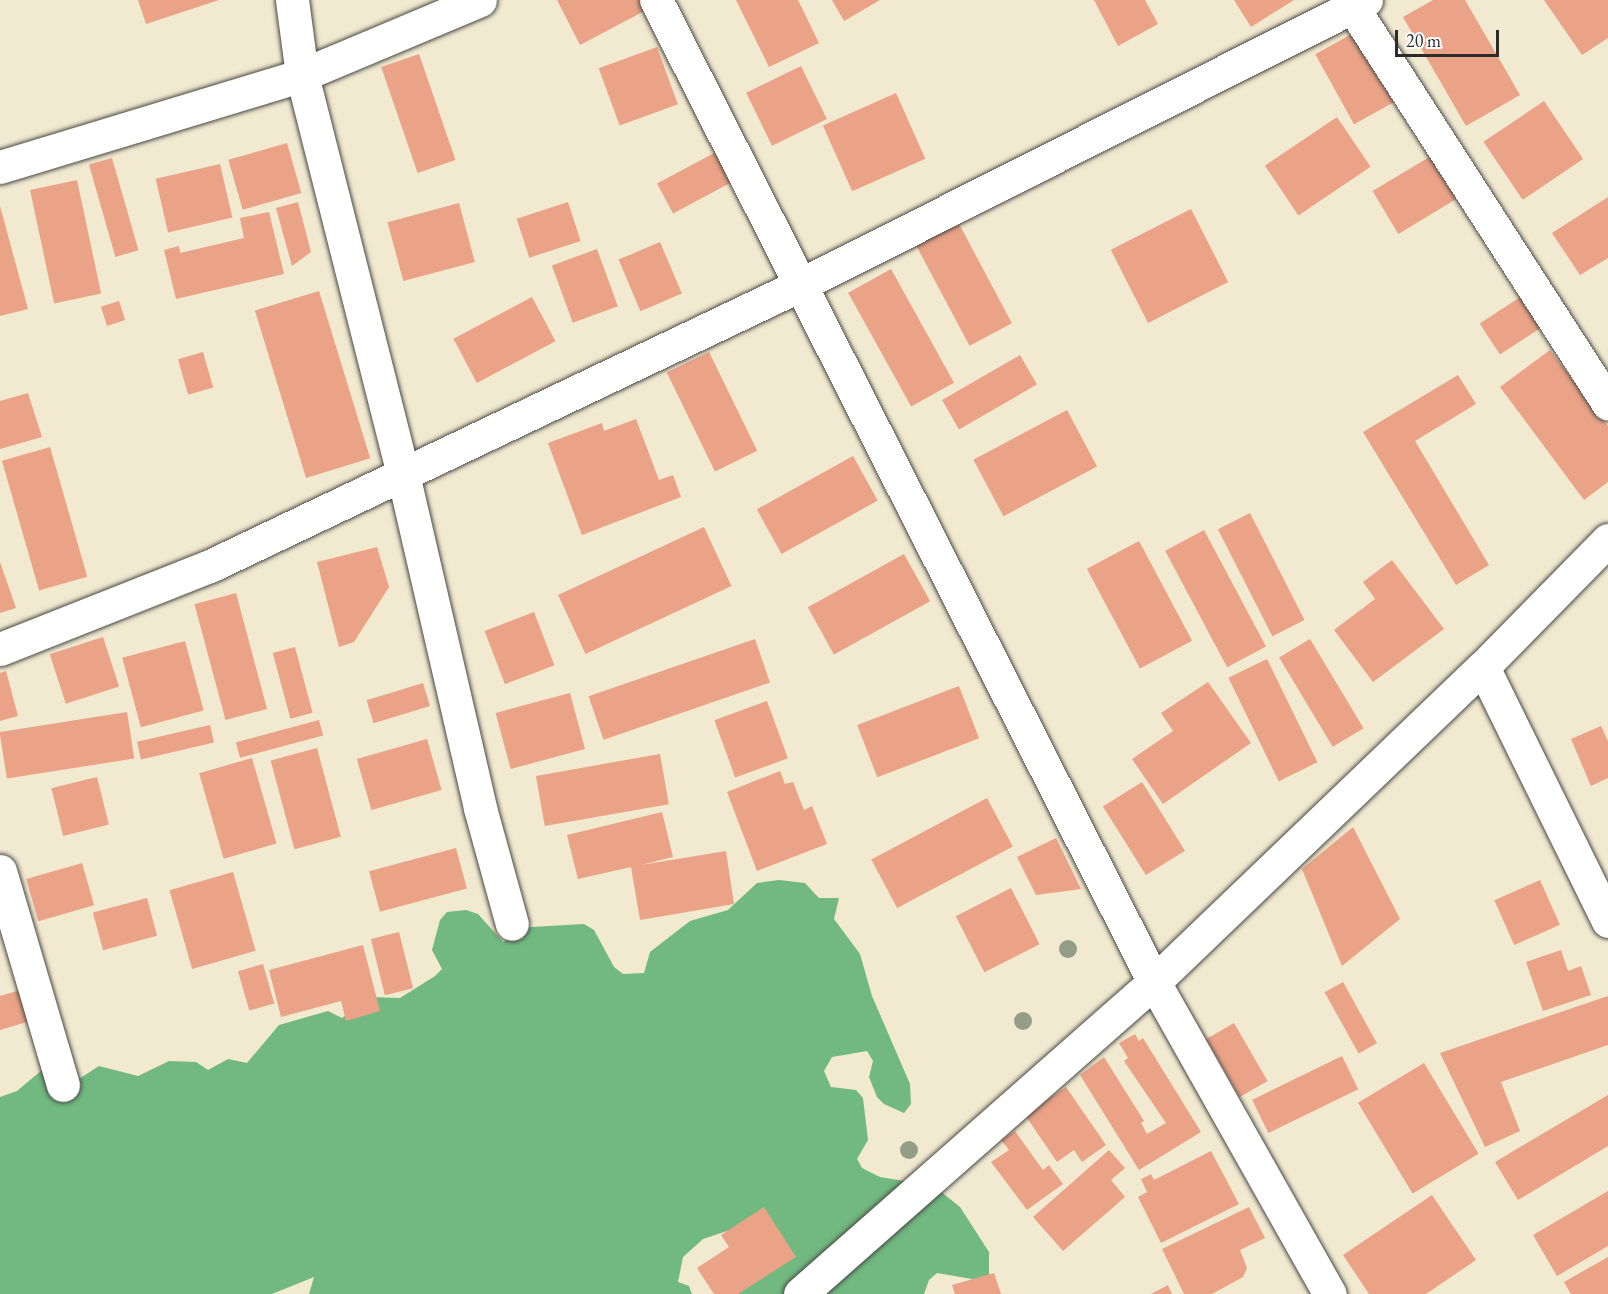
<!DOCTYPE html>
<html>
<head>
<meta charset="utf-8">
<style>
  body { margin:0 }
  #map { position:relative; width:1608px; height:1294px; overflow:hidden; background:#f1e9d0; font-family:"EB Garamond",serif }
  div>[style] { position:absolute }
  .forest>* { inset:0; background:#71b980 }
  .building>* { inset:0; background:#eaa387; transform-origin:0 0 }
  .roads { filter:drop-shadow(0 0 2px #494844) drop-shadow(0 0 2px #494844) }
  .street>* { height:33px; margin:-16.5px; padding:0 16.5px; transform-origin:16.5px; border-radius:16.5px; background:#fff }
  .trees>* { width:18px; height:18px; margin:-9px; border-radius:50%; background:#949d87 }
  span { translate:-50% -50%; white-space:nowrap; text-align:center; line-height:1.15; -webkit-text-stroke:6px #fff; paint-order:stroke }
  .scale { position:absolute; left:1395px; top:30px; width:104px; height:27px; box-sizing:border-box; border:3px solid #2b2b2b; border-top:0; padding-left:8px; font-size:18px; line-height:21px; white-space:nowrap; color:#2b2b2b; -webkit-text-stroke:4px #fff; paint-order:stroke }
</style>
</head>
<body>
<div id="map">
  <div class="forest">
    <div style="clip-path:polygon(779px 880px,805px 883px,819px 898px,839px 898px,834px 919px,860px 954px,872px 996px,910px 1084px,911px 1104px,904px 1113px,884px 1104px,877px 1097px,869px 1077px,873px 1061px,867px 1051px,832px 1057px,824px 1071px,831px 1087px,856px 1090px,863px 1098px,868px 1140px,857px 1159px,862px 1168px,880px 1177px,934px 1186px,960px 1207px,989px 1252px,989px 1274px,995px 1283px,937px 1273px,929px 1280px,924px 1294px,723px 1294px,764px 1252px,730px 1230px,703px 1239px,683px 1257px,678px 1282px,689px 1286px,692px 1294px,309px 1294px,314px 1277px,272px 1294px,0 1294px,0 1097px,17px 1091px,42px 1070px,54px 1069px,79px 1079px,99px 1066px,138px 1076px,169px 1061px,196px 1062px,208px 1070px,228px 1059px,247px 1063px,279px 1025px,328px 1011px,342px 1018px,369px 997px,400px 998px,435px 976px,442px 969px,432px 950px,440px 920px,447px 912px,466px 910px,478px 914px,503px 942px,531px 927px,584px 924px,594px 930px,614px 967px,623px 974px,644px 973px,650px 952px,690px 921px,728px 910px,757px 883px)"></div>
  </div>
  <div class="building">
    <div style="clip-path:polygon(138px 0,219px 0,146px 24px)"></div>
    <div style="clip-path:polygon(557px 0,646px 0,650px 8px,580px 45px)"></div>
    <div style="clip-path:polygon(736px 0,798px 0,819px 43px,769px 67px)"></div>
    <div style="clip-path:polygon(832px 0,880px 0,844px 21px)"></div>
    <div style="clip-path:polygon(1094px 0,1145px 0,1158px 24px,1118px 46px)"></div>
    <div style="clip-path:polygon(1234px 0,1294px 0,1251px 27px)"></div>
    <div style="clip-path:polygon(1433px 0,1465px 0,1520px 95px,1466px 126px,1403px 17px)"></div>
    <div style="clip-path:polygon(1544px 0,1608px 0,1608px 38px,1582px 55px)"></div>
    <div style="left:1359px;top:30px;width:80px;height:50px;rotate:61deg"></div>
    <div style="left:657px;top:47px;width:61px;height:62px;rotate:70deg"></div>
    <div style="left:419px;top:54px;width:112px;height:40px;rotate:71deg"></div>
    <div style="left:801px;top:66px;width:59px;height:61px;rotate:64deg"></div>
    <div style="left:896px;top:93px;width:72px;height:80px;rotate:66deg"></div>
    <div style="left:1544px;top:101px;width:70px;height:73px;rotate:56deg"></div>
    <div style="left:1337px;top:117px;width:60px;height:87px;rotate:56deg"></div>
    <div style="left:287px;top:143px;width:52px;height:61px;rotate:74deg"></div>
    <div style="left:718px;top:151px;width:34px;height:69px;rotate:62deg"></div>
    <div style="left:1436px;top:153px;width:50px;height:74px;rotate:59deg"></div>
    <div style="left:112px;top:158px;width:96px;height:24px;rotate:74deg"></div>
    <div style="left:220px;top:164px;width:55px;height:66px;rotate:77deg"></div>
    <div style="left:77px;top:180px;width:116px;height:48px;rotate:78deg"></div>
    <div style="clip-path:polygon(1608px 197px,1608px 258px,1580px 275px,1552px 233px)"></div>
    <div style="clip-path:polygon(298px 202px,311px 252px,292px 266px,276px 208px)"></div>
    <div style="left:568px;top:202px;width:41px;height:54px;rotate:72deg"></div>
    <div style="left:459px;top:203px;width:61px;height:74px;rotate:75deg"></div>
    <div style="clip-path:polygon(0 206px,28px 309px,0 316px)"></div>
    <div style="left:1191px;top:209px;width:82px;height:90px;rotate:63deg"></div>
    <div style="clip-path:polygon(269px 212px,284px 274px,176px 299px,164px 250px,179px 246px,180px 253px,244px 238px,240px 218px)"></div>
    <div style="left:957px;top:220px;width:117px;height:48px;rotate:62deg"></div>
    <div style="left:660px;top:242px;width:56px;height:45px;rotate:67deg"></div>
    <div style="left:597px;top:249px;width:61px;height:48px;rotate:70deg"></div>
    <div style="left:891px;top:269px;width:130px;height:49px;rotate:61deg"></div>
    <div style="left:319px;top:291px;width:175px;height:67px;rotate:73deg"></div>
    <div style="left:1525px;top:294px;width:37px;height:54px;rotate:57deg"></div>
    <div style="left:532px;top:297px;width:50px;height:89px;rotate:62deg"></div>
    <div style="left:119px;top:301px;width:20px;height:19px;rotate:72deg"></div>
    <div style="clip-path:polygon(1550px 350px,1608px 426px,1608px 482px,1584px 500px,1500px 387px)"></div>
    <div style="left:203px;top:352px;width:37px;height:26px;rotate:74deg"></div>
    <div style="left:709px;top:352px;width:110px;height:47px;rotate:64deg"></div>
    <div style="left:1020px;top:355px;width:34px;height:90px;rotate:60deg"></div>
    <div style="clip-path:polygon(1458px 375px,1476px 404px,1415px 441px,1489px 565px,1456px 585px,1363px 432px)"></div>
    <div style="clip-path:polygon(28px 393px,42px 437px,0 449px,0 401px)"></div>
    <div style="left:1067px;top:410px;width:64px;height:106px;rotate:62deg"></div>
    <div style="clip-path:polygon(636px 419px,659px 480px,673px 475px,681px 497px,582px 535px,548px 443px,602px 423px,604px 431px)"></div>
    <div style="left:50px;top:447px;width:135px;height:50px;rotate:74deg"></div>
    <div style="left:853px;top:456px;width:51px;height:110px;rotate:61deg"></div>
    <div style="left:1250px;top:513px;width:120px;height:36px;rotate:63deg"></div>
    <div style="left:704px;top:527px;width:65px;height:161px;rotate:65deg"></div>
    <div style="left:1204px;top:530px;width:132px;height:44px;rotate:62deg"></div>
    <div style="left:1139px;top:541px;width:113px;height:59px;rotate:62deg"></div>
    <div style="clip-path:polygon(377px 547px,389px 587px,354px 642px,339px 647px,317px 562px)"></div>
    <div style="left:904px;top:554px;width:54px;height:110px;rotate:61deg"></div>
    <div style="clip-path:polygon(1392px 560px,1444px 629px,1373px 682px,1334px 630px,1375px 599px,1363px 582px)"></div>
    <div style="clip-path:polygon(0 562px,16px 608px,0 613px)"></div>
    <div style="left:236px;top:593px;width:120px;height:43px;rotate:75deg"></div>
    <div style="left:534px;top:612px;width:57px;height:53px;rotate:69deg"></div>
    <div style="left:103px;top:637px;width:52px;height:56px;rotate:72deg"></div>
    <div style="left:755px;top:639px;width:46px;height:176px;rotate:71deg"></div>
    <div style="left:1310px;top:639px;width:104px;height:36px;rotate:59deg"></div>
    <div style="left:185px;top:641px;width:72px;height:65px;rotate:75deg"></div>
    <div style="left:295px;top:647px;width:68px;height:23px;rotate:75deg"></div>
    <div style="left:1267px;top:659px;width:115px;height:43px;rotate:64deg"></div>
    <div style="clip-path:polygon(6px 671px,18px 716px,0 721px,0 673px)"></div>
    <div style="clip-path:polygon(1208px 682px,1251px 743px,1163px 804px,1132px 759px,1173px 731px,1161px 713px)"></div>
    <div style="left:423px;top:683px;width:24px;height:59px;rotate:73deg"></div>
    <div style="left:959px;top:686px;width:56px;height:109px;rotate:69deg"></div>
    <div style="left:570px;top:693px;width:58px;height:77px;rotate:75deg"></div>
    <div style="left:767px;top:701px;width:61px;height:56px;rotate:70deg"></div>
    <div style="left:127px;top:712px;width:47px;height:129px;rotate:81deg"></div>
    <div style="left:319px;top:720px;width:16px;height:86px;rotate:75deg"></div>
    <div style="left:210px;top:725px;width:18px;height:75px;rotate:77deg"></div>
    <div style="clip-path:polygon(1601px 726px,1608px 741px,1608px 778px,1591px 786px,1571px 739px)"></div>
    <div style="left:427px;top:739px;width:53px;height:73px;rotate:74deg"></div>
    <div style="left:317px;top:748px;width:92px;height:48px;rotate:75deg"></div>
    <div style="left:660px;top:754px;width:51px;height:126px;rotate:80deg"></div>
    <div style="left:252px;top:758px;width:89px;height:55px;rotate:74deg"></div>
    <div style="clip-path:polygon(780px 771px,785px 784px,793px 782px,804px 810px,812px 806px,827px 844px,757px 871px,727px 792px)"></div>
    <div style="left:97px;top:777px;width:49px;height:47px;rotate:76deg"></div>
    <div style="left:1142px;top:782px;width:81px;height:46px;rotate:58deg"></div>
    <div style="left:987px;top:798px;width:55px;height:131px;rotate:62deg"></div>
    <div style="clip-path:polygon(662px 812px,673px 857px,641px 865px,726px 851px,734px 904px,640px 920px,631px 867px,578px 879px,567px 835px)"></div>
    <div style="clip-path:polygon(1353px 827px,1400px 919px,1342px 966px,1302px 869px)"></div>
    <div style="clip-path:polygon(1056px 838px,1081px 889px,1036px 895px,1017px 857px)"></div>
    <div style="left:456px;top:848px;width:42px;height:90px;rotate:75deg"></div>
    <div style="left:82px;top:863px;width:44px;height:58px;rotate:74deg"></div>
    <div style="left:233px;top:872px;width:82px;height:66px;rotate:74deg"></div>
    <div style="left:1540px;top:880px;width:49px;height:50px;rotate:66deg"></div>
    <div style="left:1011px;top:888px;width:63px;height:62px;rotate:63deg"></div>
    <div style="left:147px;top:898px;width:39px;height:56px;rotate:75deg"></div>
    <div style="left:399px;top:932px;width:58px;height:29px;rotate:76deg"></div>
    <div style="clip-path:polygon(363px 945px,380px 1011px,346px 1021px,341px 1001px,281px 1017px,269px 970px)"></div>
    <div style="clip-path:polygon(1561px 950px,1568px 971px,1581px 966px,1591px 995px,1543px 1011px,1526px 962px)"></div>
    <div style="left:263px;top:964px;width:41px;height:26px;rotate:74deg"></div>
    <div style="left:1343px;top:982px;width:70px;height:21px;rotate:61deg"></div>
    <div style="clip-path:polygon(31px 987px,40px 1018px,0 1030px,0 996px)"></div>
    <div style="clip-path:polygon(1608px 996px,1608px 1045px,1501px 1082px,1520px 1131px,1485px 1147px,1440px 1053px)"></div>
    <div style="left:1234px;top:1023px;width:67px;height:32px;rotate:60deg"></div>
    <div style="clip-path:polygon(1135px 1034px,1139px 1041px,1143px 1038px,1201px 1132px,1139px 1170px,1080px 1075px,1104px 1057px,1144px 1121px,1141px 1123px,1147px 1134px,1166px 1123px,1124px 1061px,1128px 1058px,1119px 1043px)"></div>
    <div style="left:1342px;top:1056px;width:37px;height:100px;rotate:64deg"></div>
    <div style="left:1424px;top:1063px;width:106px;height:77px;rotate:59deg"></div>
    <div style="clip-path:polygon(1066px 1087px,1106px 1145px,1082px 1162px,1074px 1150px,1057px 1162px,1025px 1115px)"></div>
    <div style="clip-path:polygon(1608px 1095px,1608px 1146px,1518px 1200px,1495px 1162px)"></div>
    <div style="clip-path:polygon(1015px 1131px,1043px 1170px,1049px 1165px,1063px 1184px,1027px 1210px,991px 1162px,1009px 1150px,1001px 1140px)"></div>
    <div style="clip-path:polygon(1109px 1150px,1125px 1168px,1111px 1180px,1125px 1197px,1063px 1251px,1033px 1217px)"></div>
    <div style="clip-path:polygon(1211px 1151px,1239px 1204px,1161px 1243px,1138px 1197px,1147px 1192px,1141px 1179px,1151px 1174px,1154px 1180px)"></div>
    <div style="clip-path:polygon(1608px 1191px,1608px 1246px,1557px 1276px,1533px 1235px)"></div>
    <div style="clip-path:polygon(1432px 1195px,1476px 1260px,1426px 1294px,1369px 1294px,1343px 1255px)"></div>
    <div style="clip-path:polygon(764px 1207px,796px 1257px,738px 1294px,714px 1294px,697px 1268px,729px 1247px,721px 1235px)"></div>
    <div style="clip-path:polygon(1249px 1207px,1265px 1238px,1240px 1250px,1247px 1268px,1243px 1277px,1212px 1294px,1184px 1294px,1162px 1249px)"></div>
    <div style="clip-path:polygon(1608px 1257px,1608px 1294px,1571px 1294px,1564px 1282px)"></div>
    <div style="clip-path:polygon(994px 1273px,1001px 1294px,955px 1294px,952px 1285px)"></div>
    <div style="clip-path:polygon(1168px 1285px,1172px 1294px,1151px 1294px)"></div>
  </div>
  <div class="roads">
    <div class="street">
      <div style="left:292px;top:0;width:76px;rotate:82.4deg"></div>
      <div style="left:302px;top:75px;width:412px;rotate:75.8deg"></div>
      <div style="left:403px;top:474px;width:343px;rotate:77deg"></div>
      <div style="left:480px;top:808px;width:120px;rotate:74.6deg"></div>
      <div style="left:656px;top:0;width:1101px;rotate:63.11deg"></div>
      <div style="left:1154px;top:982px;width:358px;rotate:60.6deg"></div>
      <div style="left:1348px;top:0;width:480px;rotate:57.2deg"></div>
      <div style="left:0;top:167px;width:316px;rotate:-16.9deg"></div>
      <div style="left:302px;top:75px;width:193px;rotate:-22.8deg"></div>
      <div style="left:0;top:649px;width:226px;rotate:-21.6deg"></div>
      <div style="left:210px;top:566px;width:651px;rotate:-25.46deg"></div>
      <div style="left:798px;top:286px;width:636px;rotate:-26.73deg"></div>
      <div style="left:1483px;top:667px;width:283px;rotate:63.8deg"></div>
      <div style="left:0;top:871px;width:223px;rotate:73.6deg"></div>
      <div style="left:800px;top:1294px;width:472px;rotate:-41.4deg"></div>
      <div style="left:1154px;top:982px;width:455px;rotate:-43.8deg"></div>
      <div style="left:1483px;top:667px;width:178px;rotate:-45.5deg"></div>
    </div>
  </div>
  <div class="trees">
    <div style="left:1068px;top:949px"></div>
    <div style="left:1023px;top:1021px"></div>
    <div style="left:909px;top:1150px"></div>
  </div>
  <div class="scale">20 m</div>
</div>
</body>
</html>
